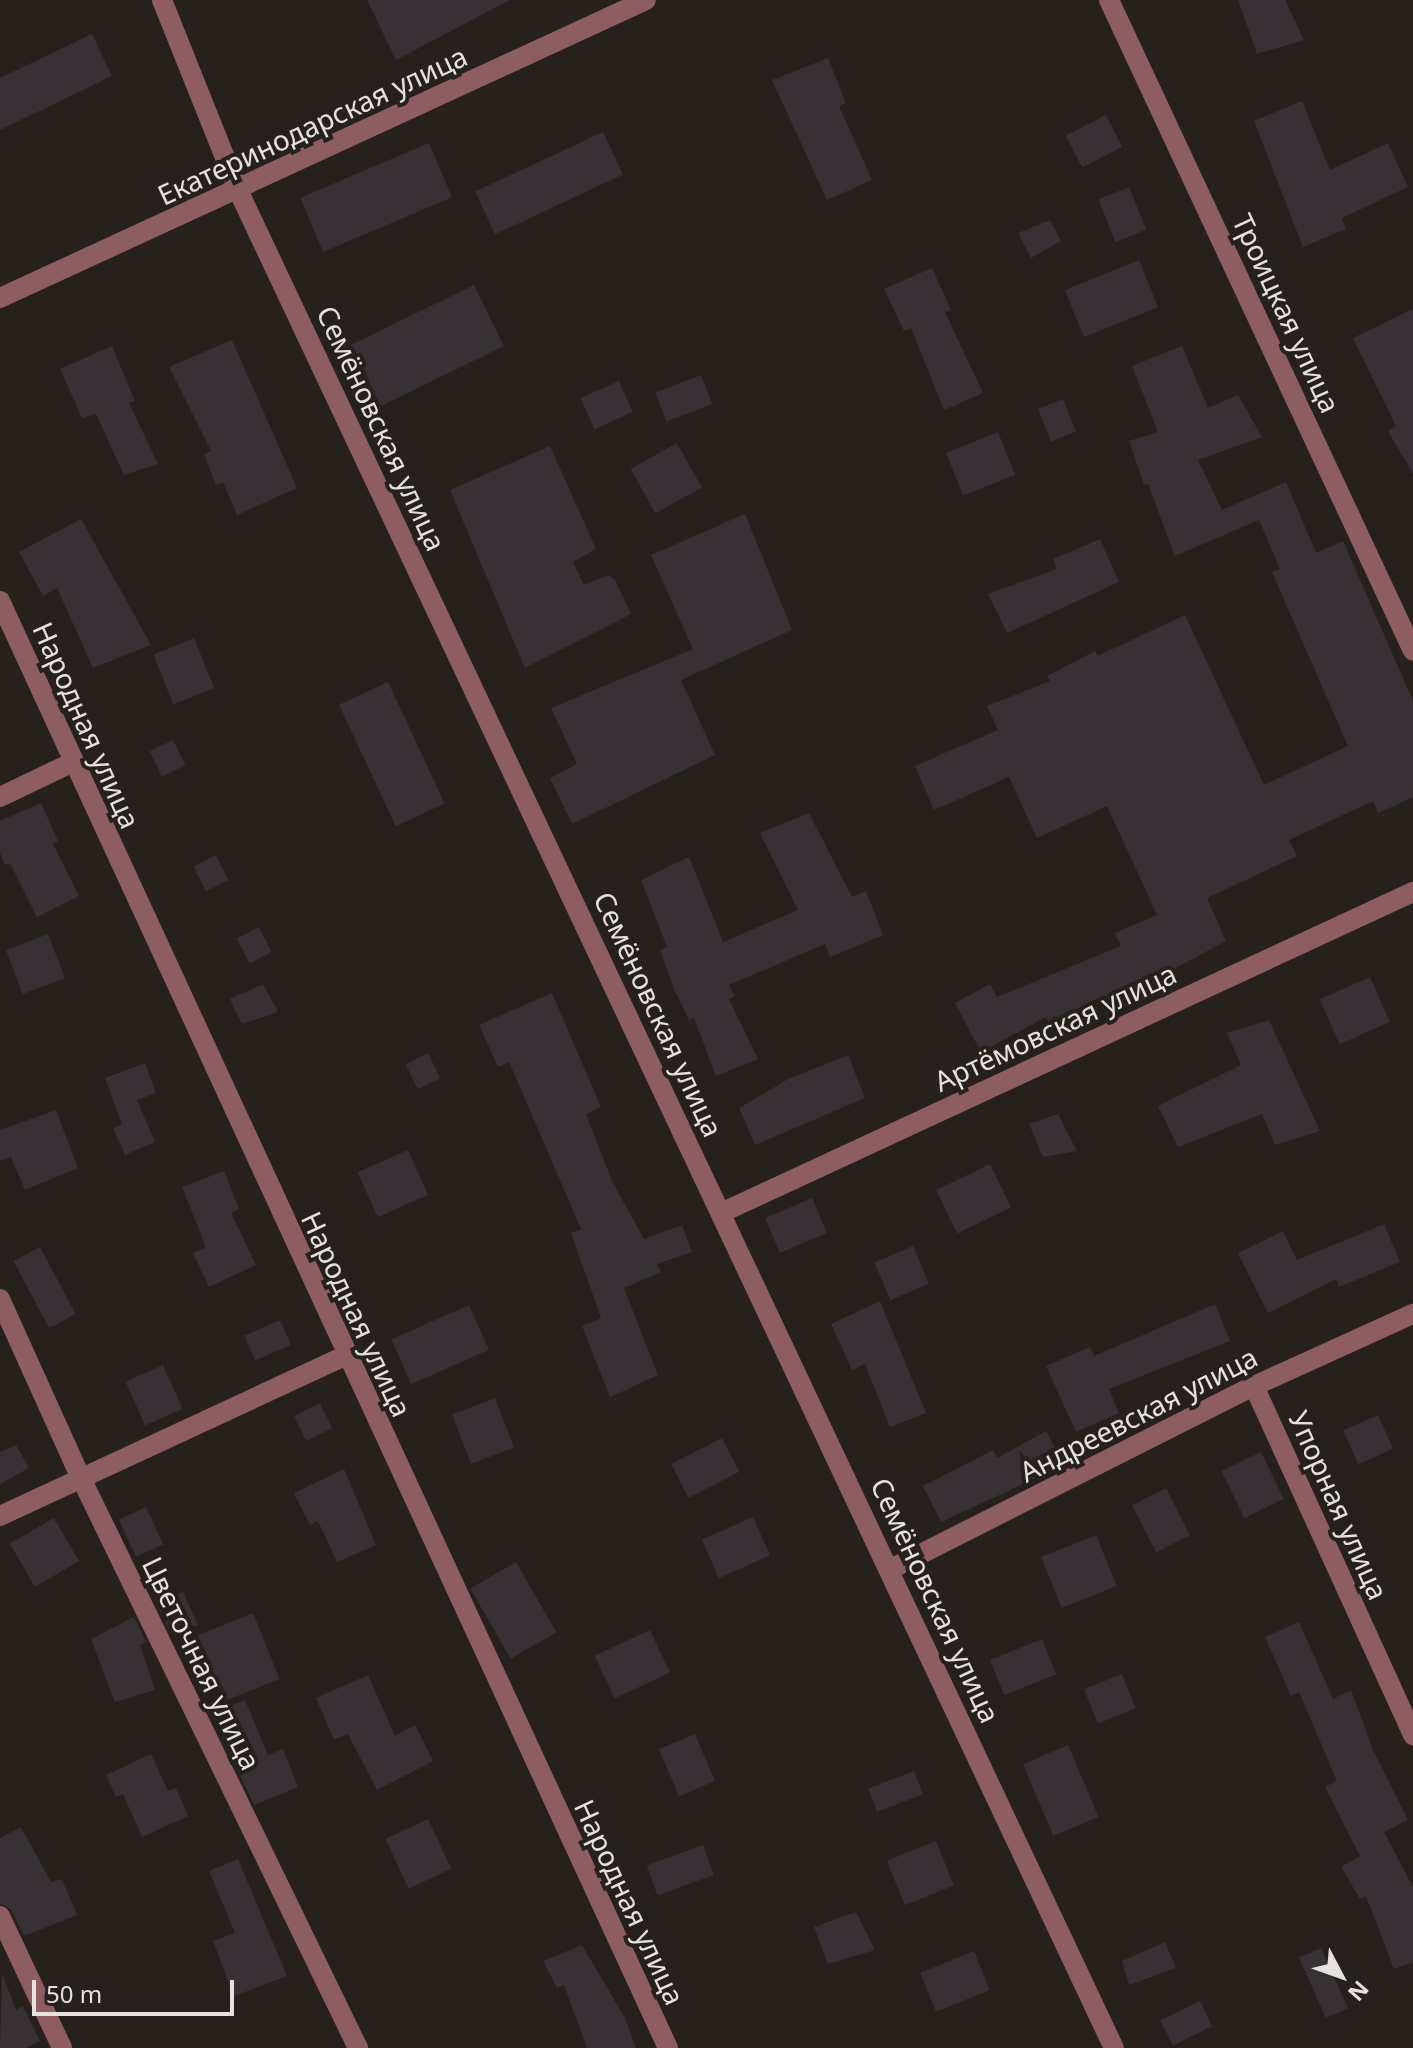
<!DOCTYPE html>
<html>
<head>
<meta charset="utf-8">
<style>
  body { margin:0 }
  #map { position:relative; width:1413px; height:2048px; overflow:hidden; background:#27211d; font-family:"Noto Sans",sans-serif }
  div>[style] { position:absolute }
  .building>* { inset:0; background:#373035; transform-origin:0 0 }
  .minor>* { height:20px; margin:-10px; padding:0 10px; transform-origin:10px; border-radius:10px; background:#8e5d61 }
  span { translate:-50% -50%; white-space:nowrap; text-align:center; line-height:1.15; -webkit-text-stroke:8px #27211d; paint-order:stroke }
  .street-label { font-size:28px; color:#e6e1df }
  .north { position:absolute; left:1301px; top:1936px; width:80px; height:80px; -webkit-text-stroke:6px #27211d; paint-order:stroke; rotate:131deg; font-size:22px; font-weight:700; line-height:32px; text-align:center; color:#e6e1df }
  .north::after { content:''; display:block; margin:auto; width:28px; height:36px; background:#e6e1df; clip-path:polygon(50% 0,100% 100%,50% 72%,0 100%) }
  .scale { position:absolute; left:32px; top:1980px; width:202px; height:36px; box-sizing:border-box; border:4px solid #e6e1df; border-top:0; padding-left:10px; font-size:24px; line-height:28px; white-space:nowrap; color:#e6e1df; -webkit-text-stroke:6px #27211d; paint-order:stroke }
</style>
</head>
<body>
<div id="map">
  <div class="building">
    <div style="clip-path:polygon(367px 0,510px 0,396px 60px)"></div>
    <div style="clip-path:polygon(1238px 0,1285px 0,1304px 40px,1257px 54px)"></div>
    <div style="clip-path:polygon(92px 34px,112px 76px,0 130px,0 78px)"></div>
    <div style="clip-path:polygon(828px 58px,846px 103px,839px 106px,872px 180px,827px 200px,772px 80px)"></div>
    <div style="clip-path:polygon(1302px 101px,1330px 170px,1388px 143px,1408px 187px,1342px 218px,1346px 229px,1303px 247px,1254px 121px)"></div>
    <div style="left:1106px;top:115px;width:36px;height:45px;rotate:63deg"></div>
    <div style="left:603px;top:132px;width:47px;height:141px;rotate:65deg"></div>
    <div style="left:429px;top:143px;width:59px;height:140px;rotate:67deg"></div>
    <div style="left:1129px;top:187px;width:46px;height:33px;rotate:68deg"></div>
    <div style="clip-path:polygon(1050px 220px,1061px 241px,1031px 258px,1018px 233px)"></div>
    <div style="left:1139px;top:260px;width:51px;height:80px;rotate:68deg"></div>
    <div style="clip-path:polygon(932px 268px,951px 310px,945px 312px,983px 393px,944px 410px,911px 328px,904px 331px,884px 289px)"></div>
    <div style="left:474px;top:285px;width:68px;height:137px;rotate:64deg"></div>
    <div style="clip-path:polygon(1413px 309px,1413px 474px,1388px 431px,1396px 426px,1353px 338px)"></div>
    <div style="clip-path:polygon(232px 340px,297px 488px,237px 515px,223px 482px,216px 485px,204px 454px,211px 451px,169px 367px)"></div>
    <div style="clip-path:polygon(112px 346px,135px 401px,129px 403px,158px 464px,124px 475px,96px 414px,82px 418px,60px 369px)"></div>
    <div style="clip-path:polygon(1182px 346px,1208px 408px,1238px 395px,1262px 437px,1198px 460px,1222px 510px,1286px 482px,1316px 553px,1343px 541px,1413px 701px,1413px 797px,1378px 813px,1373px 801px,1289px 840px,1297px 856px,1207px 898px,1226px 941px,1174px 969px,1048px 1021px,1046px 1017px,981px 1052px,955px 1003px,990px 984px,997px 997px,1121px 946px,1115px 933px,1157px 915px,1107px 806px,1037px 838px,1009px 777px,934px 810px,915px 766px,998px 730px,987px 706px,1050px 681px,1047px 676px,1095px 651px,1098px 656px,1185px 615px,1264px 785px,1348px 746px,1272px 572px,1280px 569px,1259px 520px,1175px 556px,1148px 484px,1144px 485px,1129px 441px,1158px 432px,1132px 366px)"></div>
    <div style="left:701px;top:375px;width:31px;height:49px;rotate:69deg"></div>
    <div style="left:619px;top:381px;width:34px;height:42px;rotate:66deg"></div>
    <div style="left:1063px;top:399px;width:35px;height:27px;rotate:68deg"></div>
    <div style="left:998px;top:432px;width:46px;height:56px;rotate:68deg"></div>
    <div style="left:677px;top:443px;width:51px;height:53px;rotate:61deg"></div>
    <div style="clip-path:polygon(550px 446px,596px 549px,573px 562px,584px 585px,608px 575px,615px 580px,631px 614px,525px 668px,450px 490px)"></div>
    <div style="clip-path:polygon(745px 514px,792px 630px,681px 680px,715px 755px,572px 824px,550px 778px,577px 764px,551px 708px,693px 649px,651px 555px)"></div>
    <div style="clip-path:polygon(81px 519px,151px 645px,93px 668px,57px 588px,43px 596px,19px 552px)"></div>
    <div style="clip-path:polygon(1100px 539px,1119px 582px,1007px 633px,988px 594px,1057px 569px,1053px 559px)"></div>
    <div style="left:194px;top:638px;width:54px;height:44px;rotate:68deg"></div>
    <div style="left:388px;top:682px;width:134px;height:54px;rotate:65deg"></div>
    <div style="left:173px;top:740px;width:28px;height:26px;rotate:64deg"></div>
    <div style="clip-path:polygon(41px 803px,58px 841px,53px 844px,79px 896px,37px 917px,10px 863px,5px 865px,0 853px,0 821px)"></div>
    <div style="clip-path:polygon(809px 813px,852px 897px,866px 891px,883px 935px,830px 957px,825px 944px,729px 985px,735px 996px,729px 999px,758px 1059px,716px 1076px,694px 1018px,689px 1020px,674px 989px,660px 950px,667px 947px,641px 880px,689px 857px,723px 942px,798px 910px,760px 833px)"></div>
    <div style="left:216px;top:855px;width:28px;height:25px;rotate:64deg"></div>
    <div style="left:259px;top:927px;width:28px;height:25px;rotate:63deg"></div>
    <div style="left:48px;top:934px;width:47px;height:45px;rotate:69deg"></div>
    <div style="left:1370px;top:977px;width:49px;height:55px;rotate:66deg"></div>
    <div style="clip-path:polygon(263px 984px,278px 1012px,242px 1024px,230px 999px)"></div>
    <div style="clip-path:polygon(552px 993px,601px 1107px,586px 1114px,612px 1181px,644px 1239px,682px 1225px,692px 1252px,657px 1264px,661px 1272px,624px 1288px,658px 1375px,610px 1397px,582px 1326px,601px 1318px,571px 1233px,581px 1229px,509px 1062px,498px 1067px,479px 1025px)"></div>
    <div style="clip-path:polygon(1269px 1020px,1320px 1131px,1275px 1145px,1262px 1114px,1178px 1147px,1158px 1106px,1241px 1065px,1227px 1033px)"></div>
    <div style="left:428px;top:1053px;width:28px;height:25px;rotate:64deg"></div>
    <div style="clip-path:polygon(848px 1055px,865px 1098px,755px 1145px,739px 1108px,788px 1079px)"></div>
    <div style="clip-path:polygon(145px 1063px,156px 1093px,137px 1100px,155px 1142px,125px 1155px,113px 1128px,122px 1124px,105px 1078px)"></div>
    <div style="clip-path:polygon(56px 1110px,78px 1168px,25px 1190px,11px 1157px,0 1161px,0 1130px)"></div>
    <div style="clip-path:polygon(1058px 1114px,1077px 1151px,1043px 1157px,1029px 1124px)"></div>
    <div style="left:408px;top:1150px;width:49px;height:55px;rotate:66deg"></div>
    <div style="left:990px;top:1164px;width:48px;height:60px;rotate:64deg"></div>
    <div style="clip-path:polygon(224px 1171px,239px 1209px,231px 1213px,256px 1265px,209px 1287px,193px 1253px,206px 1247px,182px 1187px)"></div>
    <div style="left:812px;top:1198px;width:38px;height:51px;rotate:67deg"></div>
    <div style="clip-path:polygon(1384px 1224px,1400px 1262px,1339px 1287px,1336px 1279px,1268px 1313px,1238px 1253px,1283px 1231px,1297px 1260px)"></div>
    <div style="left:913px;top:1246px;width:41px;height:42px;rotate:67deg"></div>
    <div style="left:40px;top:1247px;width:76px;height:30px;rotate:62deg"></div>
    <div style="clip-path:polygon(880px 1301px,926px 1413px,890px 1427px,865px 1364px,852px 1370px,831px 1324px)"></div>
    <div style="clip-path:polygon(1215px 1304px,1230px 1341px,1109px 1389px,1119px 1413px,1076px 1432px,1046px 1366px,1090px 1347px,1094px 1356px)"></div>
    <div style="left:469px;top:1305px;width:49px;height:85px;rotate:66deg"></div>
    <div style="left:280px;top:1320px;width:27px;height:39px;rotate:66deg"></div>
    <div style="left:163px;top:1365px;width:48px;height:41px;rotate:66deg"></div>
    <div style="left:495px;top:1398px;width:53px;height:46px;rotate:69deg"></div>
    <div style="left:320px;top:1403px;width:28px;height:29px;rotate:64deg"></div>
    <div style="left:1378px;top:1415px;width:37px;height:38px;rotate:66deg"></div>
    <div style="clip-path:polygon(1046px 1431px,1064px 1465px,941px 1522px,923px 1486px,993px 1450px,997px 1458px)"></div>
    <div style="left:722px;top:1438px;width:38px;height:57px;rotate:63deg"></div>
    <div style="clip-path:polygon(16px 1445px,29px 1468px,0 1484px,0 1452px)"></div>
    <div style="left:1261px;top:1452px;width:52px;height:44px;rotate:64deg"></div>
    <div style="clip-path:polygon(344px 1469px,376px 1545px,337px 1562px,318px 1521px,310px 1525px,294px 1493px)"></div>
    <div style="left:1166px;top:1488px;width:53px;height:38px;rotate:63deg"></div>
    <div style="left:146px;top:1507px;width:41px;height:30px;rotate:65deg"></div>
    <div style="left:753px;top:1517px;width:42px;height:56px;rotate:66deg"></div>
    <div style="left:54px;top:1518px;width:50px;height:51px;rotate:60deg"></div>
    <div style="left:1096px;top:1535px;width:55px;height:59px;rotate:68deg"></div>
    <div style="left:516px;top:1562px;width:81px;height:53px;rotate:60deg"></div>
    <div style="clip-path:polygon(183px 1592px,198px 1625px,171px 1634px,156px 1602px)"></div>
    <div style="left:253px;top:1613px;width:71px;height:60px;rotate:68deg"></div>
    <div style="clip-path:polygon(134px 1617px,146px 1642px,140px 1645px,155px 1690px,115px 1702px,91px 1639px)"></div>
    <div style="clip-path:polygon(1299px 1622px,1333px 1699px,1351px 1690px,1373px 1750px,1408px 1820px,1384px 1832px,1413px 1887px,1413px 1962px,1394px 1969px,1366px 1896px,1360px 1899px,1341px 1867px,1360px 1856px,1325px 1787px,1337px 1781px,1299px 1692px,1291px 1696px,1265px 1637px)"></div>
    <div style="left:650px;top:1630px;width:47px;height:61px;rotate:65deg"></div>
    <div style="left:1042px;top:1639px;width:38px;height:56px;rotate:68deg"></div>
    <div style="left:1122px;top:1674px;width:37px;height:41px;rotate:68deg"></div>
    <div style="clip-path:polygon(368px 1675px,395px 1736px,415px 1725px,433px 1761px,377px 1790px,348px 1734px,334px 1740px,316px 1698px)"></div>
    <div style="clip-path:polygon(245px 1700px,268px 1755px,283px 1749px,298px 1787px,254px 1805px,211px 1714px)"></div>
    <div style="left:695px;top:1734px;width:51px;height:39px;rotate:67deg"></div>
    <div style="left:1068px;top:1745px;width:78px;height:49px;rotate:67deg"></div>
    <div style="clip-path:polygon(151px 1754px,168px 1791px,176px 1788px,188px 1816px,142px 1837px,123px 1794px,116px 1797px,106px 1775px)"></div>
    <div style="left:914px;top:1771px;width:25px;height:49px;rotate:69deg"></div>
    <div style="left:428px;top:1819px;width:55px;height:47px;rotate:65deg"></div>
    <div style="clip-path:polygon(21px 1827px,51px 1882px,62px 1879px,77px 1915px,24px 1936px,11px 1910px,0 1903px,0 1838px)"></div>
    <div style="left:936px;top:1841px;width:48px;height:53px;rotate:68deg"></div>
    <div style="left:703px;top:1845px;width:32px;height:60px;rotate:70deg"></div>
    <div style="clip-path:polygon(238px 1859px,287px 1976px,234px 1996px,213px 1941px,235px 1933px,209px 1871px)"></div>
    <div style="clip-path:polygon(856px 1912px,875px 1950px,828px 1964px,814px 1927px)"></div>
    <div style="clip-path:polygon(1165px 1942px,1176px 1968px,1129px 1985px,1122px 1961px)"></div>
    <div style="clip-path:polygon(582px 1945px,625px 2018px,636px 2048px,587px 2048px,564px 1985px,557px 1988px,543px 1961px)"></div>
    <div style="left:1321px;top:1948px;width:66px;height:24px;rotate:66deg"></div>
    <div style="left:974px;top:1951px;width:42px;height:58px;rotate:68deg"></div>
    <div style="clip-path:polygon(2px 1973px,16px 2010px,23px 2006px,40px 2041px,26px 2048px,0 2048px)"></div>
    <div style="left:1200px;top:2001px;width:28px;height:44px;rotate:64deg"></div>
  </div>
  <div class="minor">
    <div style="left:162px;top:0;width:205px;rotate:68.2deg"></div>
    <div style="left:238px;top:190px;width:2054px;rotate:64.76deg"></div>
    <div style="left:1109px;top:0;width:718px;rotate:64.97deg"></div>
    <div style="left:0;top:298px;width:711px;rotate:-24.76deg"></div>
    <div style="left:0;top:601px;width:1594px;rotate:65.22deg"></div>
    <div style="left:0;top:797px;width:81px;rotate:-25.6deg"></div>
    <div style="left:721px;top:1213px;width:763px;rotate:-24.89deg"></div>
    <div style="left:0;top:1299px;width:196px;rotate:65.7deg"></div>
    <div style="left:81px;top:1478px;width:634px;rotate:64.08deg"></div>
    <div style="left:1254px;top:1386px;width:384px;rotate:65.5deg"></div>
    <div style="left:0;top:1516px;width:379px;rotate:-24.9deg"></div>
    <div style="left:891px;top:1569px;width:407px;rotate:-26.8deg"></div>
    <div style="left:1254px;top:1386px;width:175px;rotate:-24.4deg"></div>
    <div style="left:0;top:1916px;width:146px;rotate:64.8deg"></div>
  </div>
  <div class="street-label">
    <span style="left:312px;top:125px;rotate:-25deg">Екатеринодарская улица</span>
    <span style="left:1287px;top:313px;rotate:65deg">Троицкая улица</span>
    <span style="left:382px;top:428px;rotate:65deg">Семёновская улица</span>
    <span style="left:87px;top:725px;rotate:66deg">Народная улица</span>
    <span style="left:659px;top:1014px;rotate:65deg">Семёновская улица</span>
    <span style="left:1055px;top:1027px;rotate:-25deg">Артёмовская улица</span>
    <span style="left:357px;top:1314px;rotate:65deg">Народная улица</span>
    <span style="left:1138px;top:1414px;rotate:-27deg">Андреевская улица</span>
    <span style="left:1339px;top:1505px;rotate:66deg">Упорная улица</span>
    <span style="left:936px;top:1600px;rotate:65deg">Семёновская улица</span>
    <span style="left:202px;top:1663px;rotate:64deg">Цветочная улица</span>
    <span style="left:630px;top:1902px;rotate:65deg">Народная улица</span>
  </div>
  <div class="north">N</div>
  <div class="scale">50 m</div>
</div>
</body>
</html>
